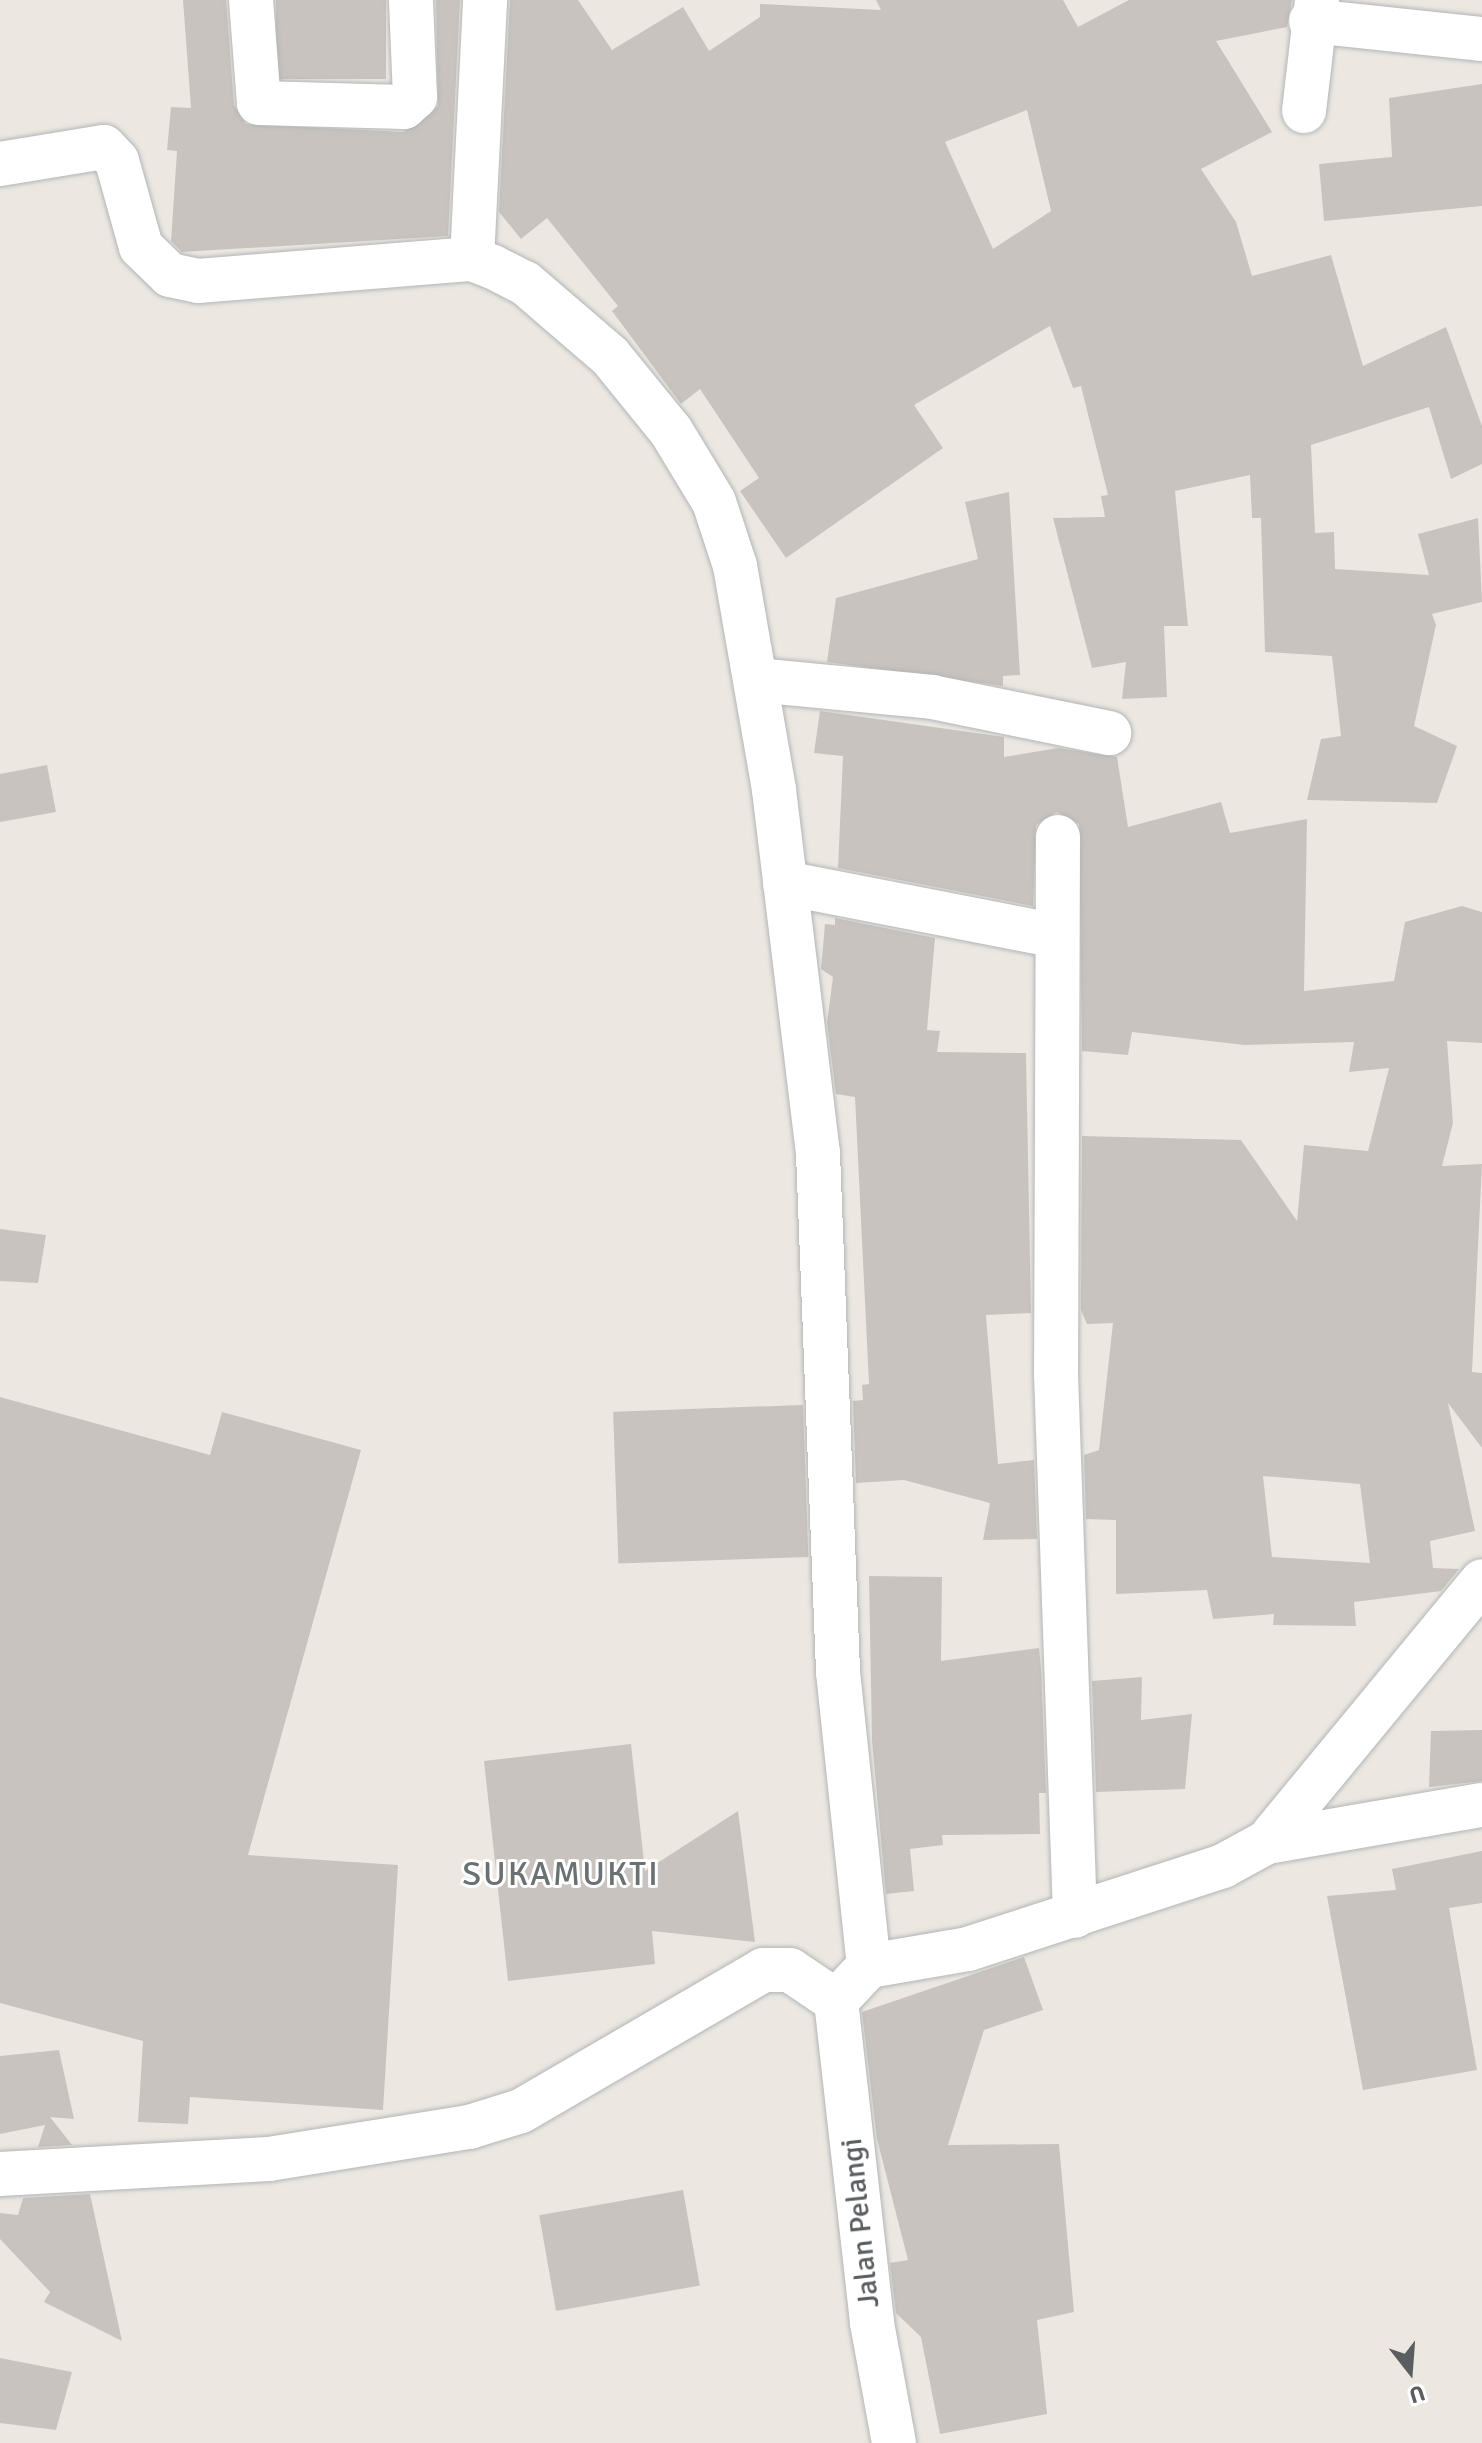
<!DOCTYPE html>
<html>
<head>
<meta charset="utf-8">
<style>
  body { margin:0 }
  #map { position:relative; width:1482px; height:2443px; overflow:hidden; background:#ece8e1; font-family:Signika,sans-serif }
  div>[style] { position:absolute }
  .building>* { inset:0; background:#c8c3be; transform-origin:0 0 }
  .roads { filter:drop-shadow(0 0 2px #b2b5b8) drop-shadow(0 0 2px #b2b5b8) }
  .minor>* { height:44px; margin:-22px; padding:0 22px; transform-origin:22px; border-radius:22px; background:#fff }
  span { translate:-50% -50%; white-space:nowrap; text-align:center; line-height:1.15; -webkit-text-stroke:6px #fff; paint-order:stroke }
  .street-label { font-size:30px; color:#5a5e61 }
  .quarter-label { font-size:34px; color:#6b7073; letter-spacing:2px }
  .north { position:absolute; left:1370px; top:2331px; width:80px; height:80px; -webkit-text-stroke:6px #fff; paint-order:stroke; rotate:163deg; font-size:22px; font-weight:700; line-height:32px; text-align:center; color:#5a5e61 }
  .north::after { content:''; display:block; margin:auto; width:28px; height:36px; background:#5a5e61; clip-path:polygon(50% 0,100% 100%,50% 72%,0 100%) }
</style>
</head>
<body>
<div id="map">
  <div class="building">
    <div style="clip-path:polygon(183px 0,226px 0,234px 105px,246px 124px,403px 132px,438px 106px,436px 0,460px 0,448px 236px,182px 252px,171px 241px,177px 151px,167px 150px,171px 107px,191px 108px)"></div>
    <div style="left:276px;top:0;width:110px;height:79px"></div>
    <div style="clip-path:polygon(evenodd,510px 0,578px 0,612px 50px,683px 7px,709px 51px,760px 17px,760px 4px,881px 10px,876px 0,1063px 0,1078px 27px,1129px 0,1292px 0,1287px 27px,1216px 41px,1272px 132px,1201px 169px,1236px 222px,1252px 276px,1331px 255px,1363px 366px,1446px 327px,1482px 426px,1482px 464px,1451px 479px,1429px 407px,1311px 445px,1315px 533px,1334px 532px,1335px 569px,1429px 575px,1418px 534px,1478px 518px,1482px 602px,1432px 614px,1436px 625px,1414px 726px,1457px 746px,1437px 803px,1307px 800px,1321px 739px,1341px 736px,1332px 656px,1265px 652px,1261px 518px,1252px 518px,1250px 475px,1175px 491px,1188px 626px,1164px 626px,1167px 697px,1122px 699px,1126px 662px,1092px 668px,1053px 518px,1105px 517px,1101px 496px,1108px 495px,1081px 386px,1073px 388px,1050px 326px,914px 405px,943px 448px,786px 558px,740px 491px,759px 478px,700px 389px,681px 404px,612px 311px,618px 306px,547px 218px,521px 239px,499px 212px,510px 0,1027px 110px,1051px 211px,993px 249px,945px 142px,1027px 110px)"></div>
    <div style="clip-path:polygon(1482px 84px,1482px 206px,1324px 221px,1319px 164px,1392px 157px,1389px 98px)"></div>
    <div style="clip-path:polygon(1009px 492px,1020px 675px,1003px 676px,1003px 686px,827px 662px,836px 598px,978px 559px,965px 502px)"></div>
    <div style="clip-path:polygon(evenodd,820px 711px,1004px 737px,1004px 757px,1058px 748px,1117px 757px,1128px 827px,1221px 802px,1230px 833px,1307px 819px,1304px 991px,1394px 981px,1405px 922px,1462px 906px,1482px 912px,1482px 1043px,1447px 1041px,1453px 1123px,1442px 1166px,1482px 1164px,1472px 1372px,1482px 1373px,1482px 1448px,1448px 1403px,1475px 1531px,1430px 1541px,1433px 1568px,1459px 1569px,1441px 1591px,1354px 1602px,1356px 1626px,1273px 1625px,1274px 1614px,1213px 1619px,1207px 1590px,1116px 1594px,1116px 1520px,1086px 1519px,1084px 1455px,1099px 1450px,1113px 1323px,1087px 1324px,1081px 1310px,1082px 1136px,1241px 1140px,1297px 1221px,1304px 1145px,1368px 1151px,1389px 1068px,1349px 1072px,1354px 1042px,1244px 1045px,1132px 1032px,1128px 1055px,1082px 1051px,1079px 824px,1057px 812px,1036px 825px,1033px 906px,838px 868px,843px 756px,814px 753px,820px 711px,1263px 1476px,1360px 1484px,1370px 1563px,1272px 1557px,1263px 1476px)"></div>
    <div style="clip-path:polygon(47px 765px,56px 812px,0 822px,0 774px)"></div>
    <div style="clip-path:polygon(835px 918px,935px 938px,927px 1030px,940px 1031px,937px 1052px,1026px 1053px,1031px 1313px,986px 1315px,998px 1464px,1034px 1460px,1037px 1539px,983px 1540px,990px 1503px,904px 1480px,856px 1483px,853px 1401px,863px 1400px,862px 1385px,869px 1384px,855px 1097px,836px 1094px,827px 1023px,833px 977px,821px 969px,825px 924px,835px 925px)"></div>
    <div style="clip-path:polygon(0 1229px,46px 1235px,38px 1283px,0 1281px)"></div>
    <div style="clip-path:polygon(0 1397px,210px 1455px,222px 1412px,361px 1450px,248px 1855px,398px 1865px,383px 2110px,190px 2097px,188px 2124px,138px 2122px,143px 2041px,0 2003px)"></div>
    <div style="left:803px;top:1405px;width:152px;height:190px;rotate:88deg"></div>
    <div style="clip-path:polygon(869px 1576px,942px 1577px,941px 1661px,1039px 1648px,1041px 1668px,1046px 1793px,1039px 1793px,1040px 1834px,942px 1835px,943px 1845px,910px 1849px,914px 1891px,886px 1894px,872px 1740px)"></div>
    <div style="clip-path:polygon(1142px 1677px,1141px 1720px,1192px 1714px,1185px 1789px,1096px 1792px,1092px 1681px)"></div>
    <div style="clip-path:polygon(1482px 1730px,1482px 1781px,1429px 1787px,1431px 1731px)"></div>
    <div style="clip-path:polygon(631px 1744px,645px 1871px,738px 1811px,755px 1942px,652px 1931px,655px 1964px,508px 1981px,484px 1761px)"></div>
    <div style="clip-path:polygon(1482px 1851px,1482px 1903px,1449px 1908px,1477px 2070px,1363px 2090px,1327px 1896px,1396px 1890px,1392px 1869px)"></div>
    <div style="clip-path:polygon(1024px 1957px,1043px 2010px,984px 2030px,948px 2145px,1059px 2144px,1074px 2312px,1037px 2320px,1047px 2414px,940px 2434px,921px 2337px,896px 2313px,890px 2263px,908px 2260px,877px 2139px,862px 2012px)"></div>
    <div style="clip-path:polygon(59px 2050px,74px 2119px,50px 2117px,72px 2145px,38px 2147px,45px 2125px,0 2134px,0 2056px)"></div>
    <div style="left:683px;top:2190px;width:97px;height:146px;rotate:80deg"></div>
    <div style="clip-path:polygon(90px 2194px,122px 2341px,44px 2302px,50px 2292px,0 2239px,0 2213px,18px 2215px,23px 2198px)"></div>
    <div style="clip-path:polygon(0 2358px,72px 2372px,56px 2430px,0 2423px)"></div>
  </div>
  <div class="roads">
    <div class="minor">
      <div style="left:251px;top:0;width:103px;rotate:85.6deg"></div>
      <div style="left:259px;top:103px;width:145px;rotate:1.6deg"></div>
      <div style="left:404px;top:107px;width:15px;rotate:-42deg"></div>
      <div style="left:415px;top:97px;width:97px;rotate:-92.4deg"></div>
      <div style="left:1311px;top:21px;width:172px;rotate:6deg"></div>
      <div style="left:1304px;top:111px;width:112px;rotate:-83.3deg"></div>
      <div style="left:0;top:164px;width:105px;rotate:-9.3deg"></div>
      <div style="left:104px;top:147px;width:19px;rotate:47deg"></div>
      <div style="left:117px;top:161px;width:89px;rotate:74.4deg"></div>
      <div style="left:141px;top:247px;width:40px;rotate:44deg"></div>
      <div style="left:170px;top:275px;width:29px;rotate:12deg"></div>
      <div style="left:198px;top:281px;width:275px;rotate:-4.6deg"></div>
      <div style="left:472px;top:259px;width:22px;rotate:21deg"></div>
      <div style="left:493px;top:267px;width:36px;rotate:27deg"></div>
      <div style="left:525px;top:283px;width:112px;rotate:40.7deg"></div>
      <div style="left:610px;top:356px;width:97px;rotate:50.9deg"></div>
      <div style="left:671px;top:431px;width:83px;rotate:58.8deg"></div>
      <div style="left:714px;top:502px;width:67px;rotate:71.8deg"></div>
      <div style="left:735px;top:566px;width:227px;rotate:80.1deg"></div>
      <div style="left:774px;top:790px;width:366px;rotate:83.1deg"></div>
      <div style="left:818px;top:1153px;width:519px;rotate:87.79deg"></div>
      <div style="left:838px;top:1672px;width:296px;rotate:84deg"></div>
      <div style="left:472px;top:259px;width:259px;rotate:-87.1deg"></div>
      <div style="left:756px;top:680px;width:177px;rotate:5.5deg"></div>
      <div style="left:932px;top:697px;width:181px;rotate:11.5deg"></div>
      <div style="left:1058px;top:837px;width:537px;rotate:90.21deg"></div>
      <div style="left:1056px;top:1374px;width:542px;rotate:87.99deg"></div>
      <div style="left:785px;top:883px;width:277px;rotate:11deg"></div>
      <div style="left:1267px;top:1842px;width:218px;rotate:-9.8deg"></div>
      <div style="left:836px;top:2001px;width:324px;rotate:83.6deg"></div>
      <div style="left:872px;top:2323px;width:122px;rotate:79.6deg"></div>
      <div style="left:0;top:2174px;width:269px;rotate:-3.2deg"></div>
      <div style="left:269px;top:2159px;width:203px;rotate:-9.1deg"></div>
      <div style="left:469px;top:2127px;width:54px;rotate:-17.1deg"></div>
      <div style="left:521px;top:2111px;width:280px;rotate:-30.2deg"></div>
      <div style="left:763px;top:1970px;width:27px"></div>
      <div style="left:790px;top:1970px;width:55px;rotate:34deg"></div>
      <div style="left:836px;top:2001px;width:48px;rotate:-46.7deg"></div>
      <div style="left:869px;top:1966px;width:100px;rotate:-9.7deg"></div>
      <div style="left:968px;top:1949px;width:268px;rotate:-18deg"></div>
      <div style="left:1223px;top:1866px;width:50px;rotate:-28.6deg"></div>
      <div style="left:1267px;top:1842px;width:338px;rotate:-50.5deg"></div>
    </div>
  </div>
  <div class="street-label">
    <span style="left:861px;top:2223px;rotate:-96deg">Jalan Pelangi</span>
  </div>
  <div class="quarter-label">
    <span style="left:561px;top:1875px">SUKAMUKTI</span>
  </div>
  <div class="north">U</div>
</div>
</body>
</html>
